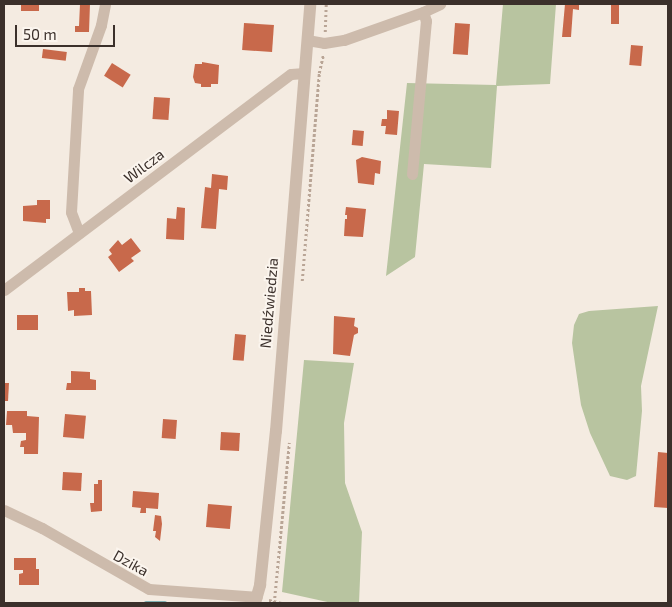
<!DOCTYPE html>
<html>
<head>
<meta charset="utf-8">
<style>
  body { margin:0 }
  #map { position:relative; width:672px; height:607px; overflow:hidden; background:#f4ebe1; font-family:"Exo 2",sans-serif }
  div>[style] { position:absolute }
  .green>* { inset:0; background:#b8c4a0 }
  .stream>* { height:4px; margin:-2px; padding:0 2px; transform-origin:2px; border-radius:2px; background:#7fb0b2 }
  .building>* { inset:0; background:#c8694b; transform-origin:0 0 }
  .path>* { height:2.5px; margin-top:-1.25px; transform-origin:0; background:repeating-linear-gradient(90deg,#b9a596 0 2.5px,transparent 0 5px) }
  .minor>* { height:11px; margin:-5.5px; padding:0 5.5px; transform-origin:5.5px; border-radius:5.5px; background:#cdbbac }
  .tertiary>* { height:12px; margin:-6px; padding:0 6px; transform-origin:6px; border-radius:6px; background:#cdbbac }
  span { translate:-50% -50%; white-space:nowrap; text-align:center; line-height:1.15; -webkit-text-stroke:4px #fbf5ee; paint-order:stroke }
  .street-label { font-size:15px; color:#3b302b }
  .frame { position:absolute; inset:0; border:5px solid #3b302b; pointer-events:none }
  .scale { position:absolute; left:15px; top:25px; width:100px; height:22px; box-sizing:border-box; border:2px solid #3b302b; border-top:0; padding-left:6px; font-size:15px; line-height:18px; white-space:nowrap; color:#3b302b; -webkit-text-stroke:4px #fbf5ee; paint-order:stroke }
</style>
</head>
<body>
<div id="map">
  <div class="green">
    <div style="clip-path:polygon(503px 4px,556px 4px,550px 84px,497px 86px,491px 168px,424px 164px,415px 257px,386px 276px,407px 83px,496px 85px)"></div>
    <div style="clip-path:polygon(658px 306px,641px 386px,642px 411px,636px 476px,627px 480px,610px 476px,590px 433px,581px 405px,572px 343px,574px 325px,579px 314px,589px 311px)"></div>
    <div style="clip-path:polygon(304px 360px,354px 363px,344px 423px,345px 483px,362px 532px,359px 603px,332px 603px,282px 592px)"></div>
  </div>
  <div class="stream">
    <div style="left:146px;top:603px;width:19px"></div>
  </div>
  <div class="building">
    <div style="left:21px;top:4px;width:18px;height:7px"></div>
    <div style="clip-path:polygon(80px 4px,90px 4px,89px 32px,75px 32px,75px 26px,79px 26px)"></div>
    <div style="clip-path:polygon(565px 4px,579px 4px,579px 10px,573px 9px,571px 37px,562px 37px)"></div>
    <div style="left:611px;top:4px;width:8px;height:20px"></div>
    <div style="left:244px;top:23px;width:30px;height:27px;rotate:4deg"></div>
    <div style="left:455px;top:23px;width:15px;height:31px;rotate:4deg"></div>
    <div style="left:631px;top:45px;width:12px;height:20px;rotate:5deg"></div>
    <div style="left:43px;top:49px;width:24px;height:9px;rotate:7deg"></div>
    <div style="clip-path:polygon(202px 62px,219px 65px,218px 84px,211px 84px,211px 87px,201px 87px,201px 84px,195px 83px,193px 77px,195px 64px,202px 64px)"></div>
    <div style="left:112px;top:63px;width:22px;height:15px;rotate:32deg"></div>
    <div style="left:154px;top:97px;width:16px;height:22px;rotate:4deg"></div>
    <div style="clip-path:polygon(387px 110px,399px 111px,397px 135px,385px 134px,386px 126px,381px 126px,382px 119px,387px 119px)"></div>
    <div style="left:353px;top:130px;width:11px;height:15px;rotate:5deg"></div>
    <div style="clip-path:polygon(362px 157px,381px 161px,380px 174px,375px 173px,374px 185px,358px 183px,356px 160px)"></div>
    <div style="clip-path:polygon(212px 174px,228px 176px,227px 190px,219px 189px,216px 229px,201px 228px,205px 187px,211px 188px)"></div>
    <div style="clip-path:polygon(37px 200px,50px 200px,50px 219px,46px 219px,46px 223px,23px 221px,23px 206px,37px 205px)"></div>
    <div style="clip-path:polygon(177px 207px,185px 208px,184px 240px,166px 239px,167px 218px,176px 219px)"></div>
    <div style="clip-path:polygon(346px 207px,366px 209px,363px 237px,344px 236px,345px 219px,347px 219px,347px 215px,345px 215px)"></div>
    <div style="clip-path:polygon(131px 238px,141px 251px,131px 258px,134px 261px,119px 272px,108px 257px,112px 254px,109px 250px,118px 240px,122px 245px)"></div>
    <div style="clip-path:polygon(79px 288px,85px 288px,85px 291px,91px 291px,92px 315px,74px 316px,74px 310px,68px 311px,67px 292px,79px 292px)"></div>
    <div style="left:17px;top:315px;width:21px;height:15px"></div>
    <div style="clip-path:polygon(334px 316px,355px 318px,354px 326px,358px 328px,358px 333px,354px 335px,350px 356px,333px 354px)"></div>
    <div style="left:235px;top:334px;width:11px;height:26px;rotate:5deg"></div>
    <div style="clip-path:polygon(71px 371px,90px 372px,90px 379px,96px 380px,96px 390px,66px 390px,67px 383px,71px 383px)"></div>
    <div style="clip-path:polygon(4px 383px,9px 383px,8px 401px,4px 401px)"></div>
    <div style="clip-path:polygon(7px 411px,27px 411px,27px 416px,39px 417px,38px 454px,24px 454px,24px 447px,20px 447px,21px 441px,26px 440px,26px 433px,13px 433px,12px 425px,6px 425px)"></div>
    <div style="left:65px;top:414px;width:21px;height:23px;rotate:5deg"></div>
    <div style="left:163px;top:419px;width:14px;height:19px;rotate:4deg"></div>
    <div style="left:221px;top:432px;width:19px;height:18px;rotate:3deg"></div>
    <div style="clip-path:polygon(658px 452px,668px 453px,668px 508px,654px 507px)"></div>
    <div style="left:63px;top:472px;width:19px;height:18px;rotate:3deg"></div>
    <div style="clip-path:polygon(98px 480px,102px 480px,102px 511px,91px 512px,90px 503px,94px 503px,94px 484px,98px 484px)"></div>
    <div style="clip-path:polygon(133px 491px,159px 493px,158px 509px,146px 508px,146px 513px,140px 513px,141px 508px,132px 507px)"></div>
    <div style="left:208px;top:504px;width:24px;height:23px;rotate:5deg"></div>
    <div style="clip-path:polygon(155px 515px,161px 516px,162px 524px,160px 541px,155px 537px,156px 531px,153px 531px)"></div>
    <div style="clip-path:polygon(14px 558px,36px 558px,36px 569px,39px 569px,39px 585px,19px 585px,19px 574px,23px 573px,23px 570px,14px 570px)"></div>
  </div>
  <div class="path">
    <div style="left:325px;top:32px;width:28px;rotate:-88deg"></div>
    <div style="left:302px;top:281px;width:209px;rotate:-85.3deg"></div>
    <div style="left:319px;top:73px;width:18px;rotate:-77deg"></div>
    <div style="left:269px;top:600px;width:13px;rotate:13deg"></div>
    <div style="left:274px;top:603px;width:161px;rotate:-84.6deg"></div>
  </div>
  <div class="minor">
    <div style="left:307px;top:40px;width:17px;rotate:10deg"></div>
    <div style="left:324px;top:43px;width:20px;rotate:-9deg"></div>
    <div style="left:344px;top:40px;width:84px;rotate:-19.5deg"></div>
    <div style="left:423px;top:12px;width:19px;rotate:-25deg"></div>
    <div style="left:412px;top:174px;width:154px;rotate:-84.8deg"></div>
    <div style="left:426px;top:21px;width:9px;rotate:-108deg"></div>
    <div style="left:79px;top:233px;width:22px;rotate:-111deg"></div>
    <div style="left:71px;top:212px;width:123px;rotate:-86.7deg"></div>
    <div style="left:78px;top:89px;width:68px;rotate:-70.2deg"></div>
    <div style="left:101px;top:25px;width:21px;rotate:-79deg"></div>
    <div style="left:4px;top:290px;width:359px;rotate:-37deg"></div>
    <div style="left:291px;top:74px;width:13px;rotate:-4deg"></div>
    <div style="left:4px;top:510px;width:42px;rotate:25.3deg"></div>
    <div style="left:42px;top:528px;width:123px;rotate:29.7deg"></div>
    <div style="left:149px;top:589px;width:108px;rotate:4.2deg"></div>
  </div>
  <div class="tertiary">
    <div style="left:255px;top:603px;width:19px;rotate:-74deg"></div>
    <div style="left:260px;top:585px;width:155px;rotate:-84.1deg"></div>
    <div style="left:276px;top:431px;width:428px;rotate:-85.4deg"></div>
  </div>
  <div class="street-label">
    <span style="left:144px;top:166px;rotate:-37deg">Wilcza</span>
    <span style="left:269px;top:303px;rotate:-85deg">Niedźwiedzia</span>
    <span style="left:131px;top:563px;rotate:29deg">Dzika</span>
  </div>
  <div class="frame"></div>
  <div class="scale">50 m</div>
</div>
</body>
</html>
